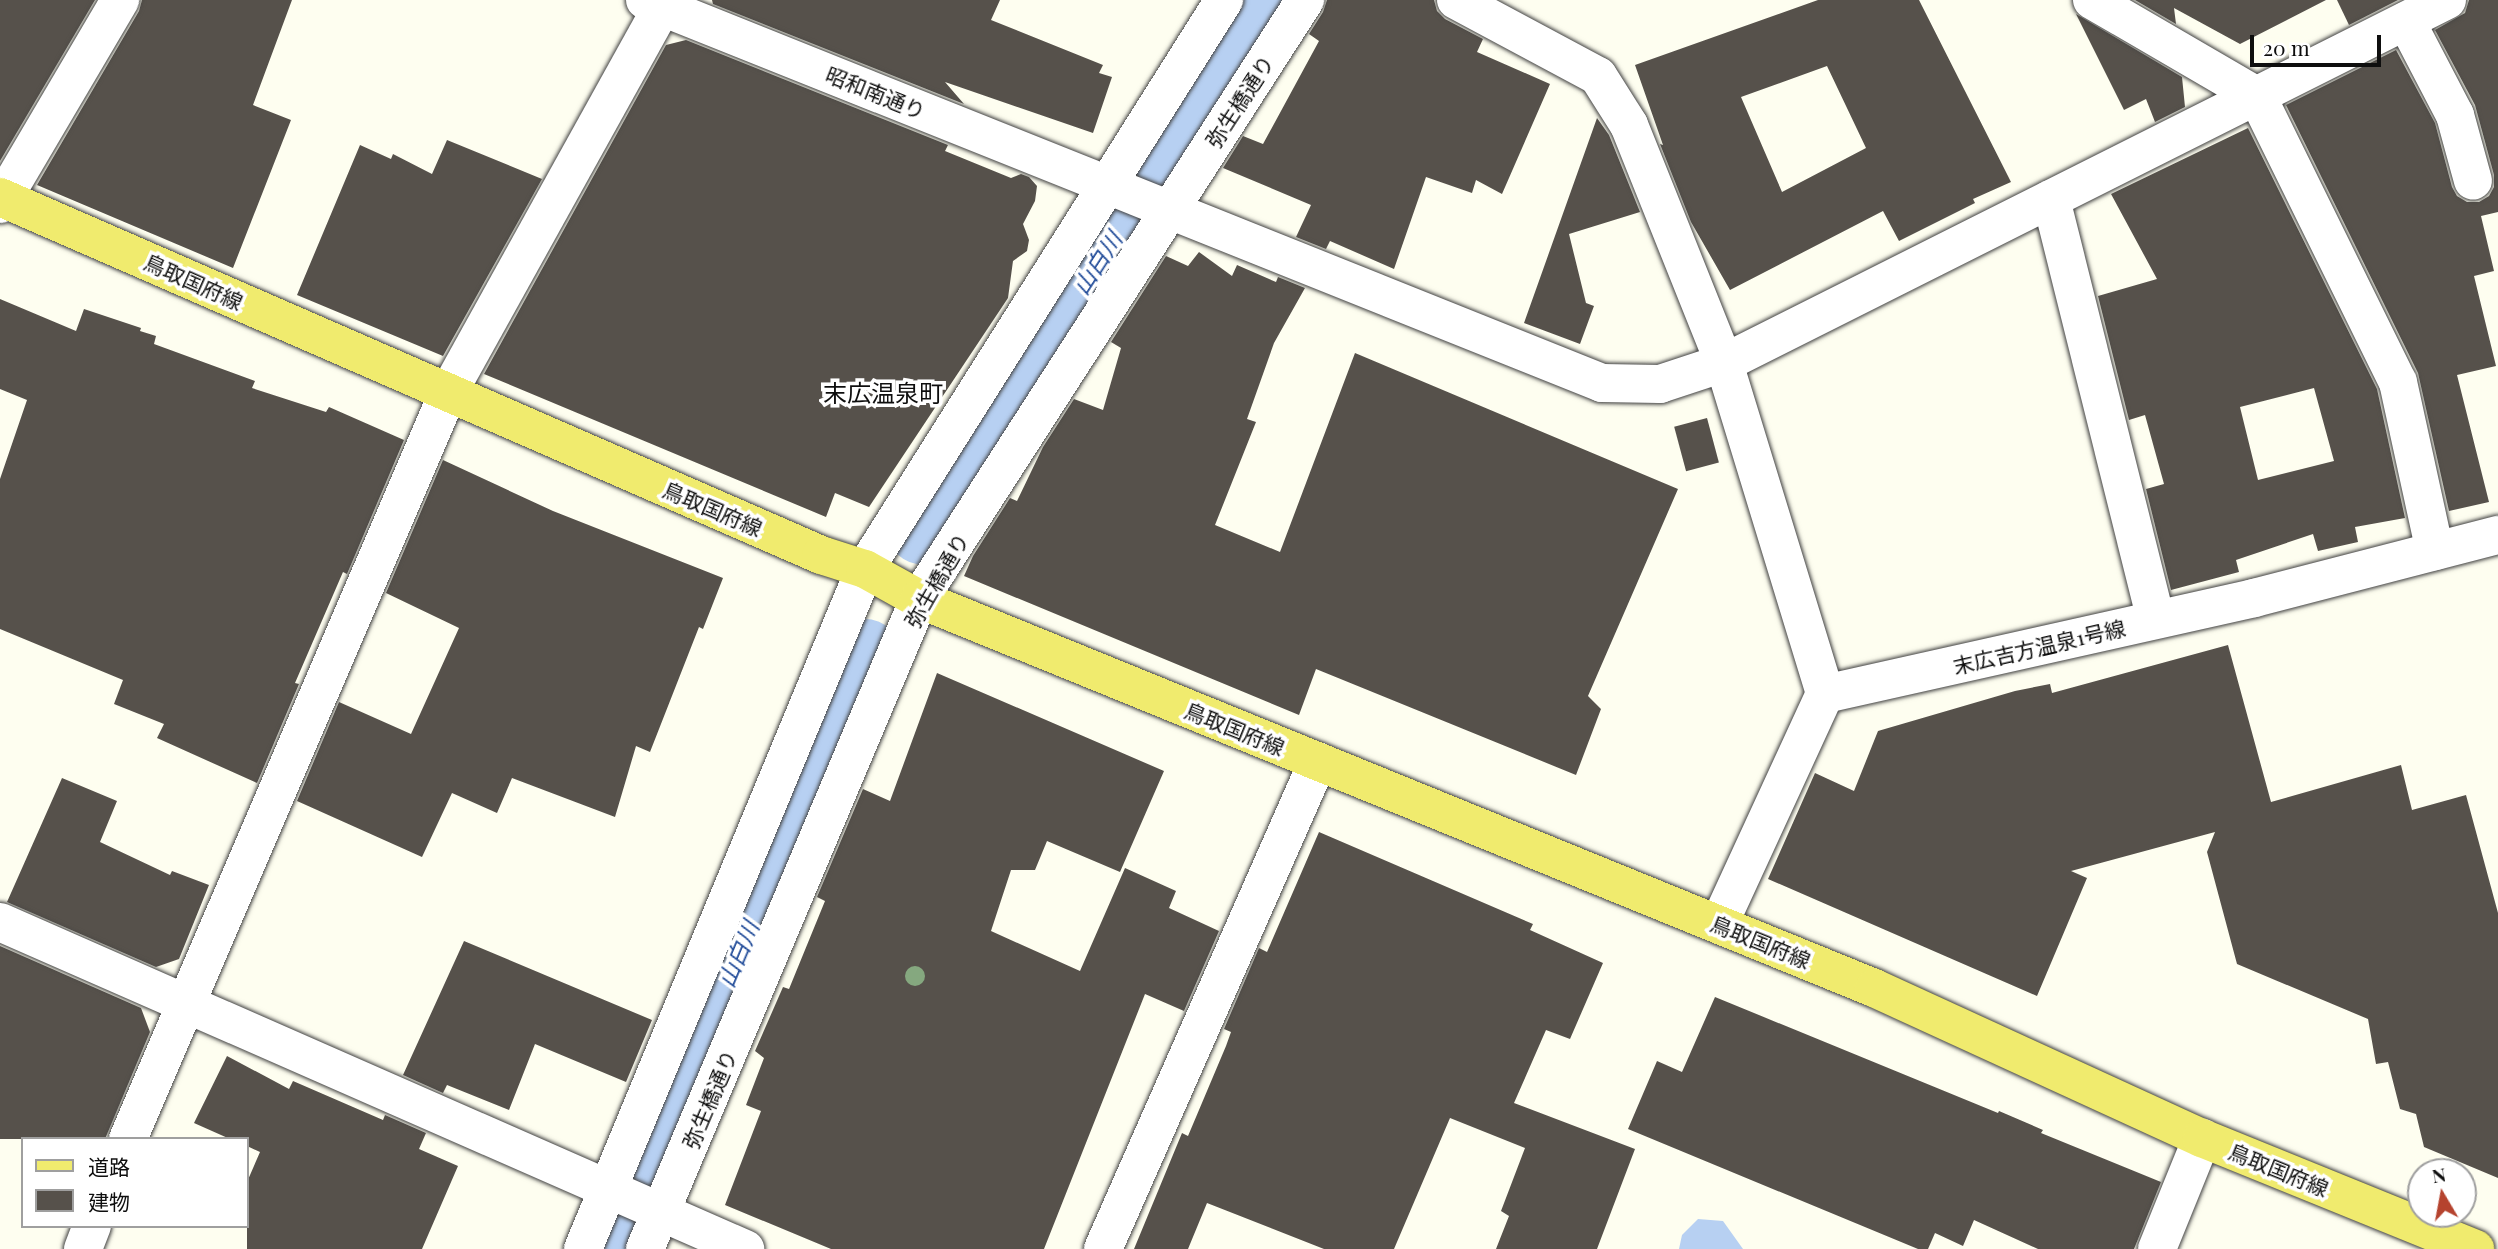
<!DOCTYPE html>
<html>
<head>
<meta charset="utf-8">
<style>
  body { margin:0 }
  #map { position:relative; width:2498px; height:1249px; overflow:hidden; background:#fefef0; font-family:"Playfair Display","Noto Sans JP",serif }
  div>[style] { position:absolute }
  .water>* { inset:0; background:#b7d0f2 }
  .river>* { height:79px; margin:-39.5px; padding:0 39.5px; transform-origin:39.5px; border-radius:39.5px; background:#b7d0f2 }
  .building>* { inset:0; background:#56514b; transform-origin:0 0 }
  .roads { filter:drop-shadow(0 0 2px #414141) drop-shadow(0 0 2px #414141) }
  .minor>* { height:38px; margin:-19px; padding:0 19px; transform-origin:19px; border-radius:19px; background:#fff }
  .major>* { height:38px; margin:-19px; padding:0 19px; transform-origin:19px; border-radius:19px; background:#f0eb6e }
  .trees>* { width:20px; height:20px; margin:-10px; border-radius:50%; background:#85a87f }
  span { translate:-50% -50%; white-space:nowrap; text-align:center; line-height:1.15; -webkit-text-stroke:7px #fff; paint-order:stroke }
  .street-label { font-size:21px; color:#0e0e0e }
  .water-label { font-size:23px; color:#1f4a98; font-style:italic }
  .quarter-label { font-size:24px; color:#0e0e0e }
  .legend { position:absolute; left:21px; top:1137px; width:228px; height:91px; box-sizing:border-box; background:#fff; border:2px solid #9f9f9f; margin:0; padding:9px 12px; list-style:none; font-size:21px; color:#0e0e0e }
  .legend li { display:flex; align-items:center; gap:14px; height:35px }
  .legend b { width:35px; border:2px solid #9f9f9f }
  .north { position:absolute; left:2407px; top:1158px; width:70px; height:70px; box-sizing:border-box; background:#fff; border:2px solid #9f9f9f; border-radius:50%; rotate:350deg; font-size:19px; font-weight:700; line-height:28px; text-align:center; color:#0e0e0e }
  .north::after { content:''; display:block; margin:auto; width:24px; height:32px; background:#b5432e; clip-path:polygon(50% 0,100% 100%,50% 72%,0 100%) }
  .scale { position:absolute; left:2250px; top:35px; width:131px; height:32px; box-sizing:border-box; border:4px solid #0e0e0e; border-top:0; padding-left:9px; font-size:21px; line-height:24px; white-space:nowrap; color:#0e0e0e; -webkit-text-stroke:5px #fff; paint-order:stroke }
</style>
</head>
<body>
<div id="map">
  <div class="water">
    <div style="clip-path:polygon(1698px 1219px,1723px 1221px,1743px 1249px,1679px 1249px,1682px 1235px)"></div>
  </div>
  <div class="river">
    <div style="left:924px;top:525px;width:359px;rotate:-57.1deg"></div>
    <div style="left:1119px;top:224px;width:270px;rotate:-56deg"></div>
    <div style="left:613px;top:1249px;width:642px;rotate:-67.07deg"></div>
  </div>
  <div class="building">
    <div style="clip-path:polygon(0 0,95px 0,0 161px)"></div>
    <div style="clip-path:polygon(142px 0,292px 0,253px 105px,291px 120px,233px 268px,37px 185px,139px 11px)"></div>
    <div style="clip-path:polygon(712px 0,1000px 0,991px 20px,1103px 65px,1099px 73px,1112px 77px,1093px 133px,945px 82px,964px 104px,713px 4px)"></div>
    <div style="clip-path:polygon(1327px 0,1434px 0,1437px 11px,1445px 19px,1483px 39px,1477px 52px,1550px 84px,1502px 194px,1476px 180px,1472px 193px,1426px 177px,1394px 269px,1330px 241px,1326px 249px,1296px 237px,1311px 205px,1223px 168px,1243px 136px,1263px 144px,1319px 41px,1309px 34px,1323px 12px)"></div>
    <div style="clip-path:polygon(evenodd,1818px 0,1919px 0,2011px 182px,1973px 199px,1975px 203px,1899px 241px,1883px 211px,1730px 290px,1691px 222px,1660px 144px,1663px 145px,1635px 65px,1818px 0,1827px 66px,1866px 148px,1782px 192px,1741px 97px,1827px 66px)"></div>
    <div style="clip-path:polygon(2135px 0,2326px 0,2240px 44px,2174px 8px,2176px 24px)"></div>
    <div style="clip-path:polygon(2337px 0,2398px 0,2349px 25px)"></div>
    <div style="clip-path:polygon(2469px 0,2498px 0,2498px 212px,2481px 216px,2494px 271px,2474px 276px,2496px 366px,2457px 375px,2489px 502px,2449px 511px,2418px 373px,2286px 105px,2396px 50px,2435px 123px,2452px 187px,2457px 196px,2467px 202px,2479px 202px,2489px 196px,2494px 187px,2494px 175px,2475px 105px,2435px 30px,2465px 13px)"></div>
    <div style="clip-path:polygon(2076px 14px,2182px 77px,2185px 107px,2155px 122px,2146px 99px,2124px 110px)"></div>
    <div style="clip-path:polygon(686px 40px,948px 145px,945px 151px,1011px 178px,1021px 174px,1029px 177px,1037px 186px,1035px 201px,1023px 224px,1029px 240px,1027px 251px,1013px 261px,1008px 298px,869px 507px,835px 493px,826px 517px,484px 374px,666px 45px)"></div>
    <div style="clip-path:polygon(1597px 118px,1609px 135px,1640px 212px,1569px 234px,1586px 303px,1594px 306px,1580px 344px,1524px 323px)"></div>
    <div style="clip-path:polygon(evenodd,2248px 128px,2377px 389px,2405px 518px,2355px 527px,2358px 542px,2318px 551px,2313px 534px,2236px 560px,2239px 572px,2171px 590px,2146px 489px,2164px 484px,2145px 415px,2129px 420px,2098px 296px,2157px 279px,2111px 194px,2248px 128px,2314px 388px,2334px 461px,2258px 480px,2240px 407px,2314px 388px)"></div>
    <div style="clip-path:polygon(447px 140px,542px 179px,443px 356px,297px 295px,360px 145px,391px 159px,393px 154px,432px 174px)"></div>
    <div style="clip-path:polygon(1199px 252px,1232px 276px,1237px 265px,1276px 282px,1278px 277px,1305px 288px,1274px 343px,1247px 419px,1256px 422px,1215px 525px,1280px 552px,1355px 353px,1678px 489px,1588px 696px,1601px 709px,1576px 775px,1316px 669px,1299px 715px,964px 576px,973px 556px,1010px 498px,1017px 501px,1043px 447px,1074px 399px,1103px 410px,1121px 348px,1111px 342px,1166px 256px,1188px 266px)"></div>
    <div style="clip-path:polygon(0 299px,76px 331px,84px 309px,141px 328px,140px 331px,156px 336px,154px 344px,255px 381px,252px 388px,326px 412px,329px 407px,404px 440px,347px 574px,343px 572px,295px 683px,299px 684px,257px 783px,157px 738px,164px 724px,114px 704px,123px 680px,0 629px,0 479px,27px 400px,0 389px)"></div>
    <div style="left:1707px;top:418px;width:46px;height:34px;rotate:75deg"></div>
    <div style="clip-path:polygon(443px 460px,553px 511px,723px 578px,703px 629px,699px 627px,650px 752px,636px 746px,615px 817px,512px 778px,497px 813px,452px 793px,422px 857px,297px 801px,339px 702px,411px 734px,459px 628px,386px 593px)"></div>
    <div style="clip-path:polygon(2228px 645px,2271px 802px,2401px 765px,2412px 810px,2466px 795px,2498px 913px,2498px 1178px,2424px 1147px,2416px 1114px,2400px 1109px,2388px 1062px,2376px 1064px,2368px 1019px,2237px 964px,2207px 852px,2215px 832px,2071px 871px,2087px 878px,2037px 996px,1768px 879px,1815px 773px,1854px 791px,1878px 731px,2015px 691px,2050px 684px,2052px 693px)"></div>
    <div style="clip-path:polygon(937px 673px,1164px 771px,1120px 872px,1047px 841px,1035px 870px,1011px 870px,991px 931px,1080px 971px,1125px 868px,1176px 891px,1169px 908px,1219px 931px,1184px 1011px,1145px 994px,1044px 1249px,831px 1249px,725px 1205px,761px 1111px,746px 1105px,764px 1058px,755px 1051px,783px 987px,789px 989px,825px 901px,817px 897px,863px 789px,890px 801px)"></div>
    <div style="clip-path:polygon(62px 778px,117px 801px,100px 842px,170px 875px,172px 871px,209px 885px,179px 959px,156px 967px,7px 902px)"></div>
    <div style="clip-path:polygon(1319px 832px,1533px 924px,1530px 930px,1603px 963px,1570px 1039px,1546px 1030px,1514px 1103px,1635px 1149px,1597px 1249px,1496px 1249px,1509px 1216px,1501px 1211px,1525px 1148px,1450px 1118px,1394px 1249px,1324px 1249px,1207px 1203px,1188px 1249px,1134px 1249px,1182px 1133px,1188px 1136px,1226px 1046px,1231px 1032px,1224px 1029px,1259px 948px,1267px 952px)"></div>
    <div style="clip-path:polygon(464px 941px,652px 1020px,626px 1082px,535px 1044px,509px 1110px,447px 1085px,443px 1093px,403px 1075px)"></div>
    <div style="clip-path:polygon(0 946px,141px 1008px,150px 1032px,105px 1139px,0 1139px)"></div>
    <div style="clip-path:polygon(1715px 997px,1998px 1113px,1999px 1111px,2043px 1130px,2041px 1133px,2161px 1182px,2134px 1249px,2038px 1249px,1974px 1220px,1963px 1246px,1935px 1233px,1928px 1249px,1918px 1249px,1628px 1129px,1657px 1061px,1682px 1072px)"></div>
    <div style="clip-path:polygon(227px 1056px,289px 1089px,293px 1081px,383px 1120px,385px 1115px,426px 1133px,419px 1149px,458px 1166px,422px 1249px,247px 1249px,247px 1182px,260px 1152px,247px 1146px,247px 1139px,230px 1139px,194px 1123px)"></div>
  </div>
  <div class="roads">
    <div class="minor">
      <div style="left:645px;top:0;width:1031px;rotate:21.81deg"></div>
      <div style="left:1602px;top:383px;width:58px;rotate:1deg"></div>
      <div style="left:1660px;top:384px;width:67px;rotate:-18.2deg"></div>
      <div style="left:1724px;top:363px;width:809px;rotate:-26.66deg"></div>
      <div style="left:1456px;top:0;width:161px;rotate:28.2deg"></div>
      <div style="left:1598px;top:76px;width:58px;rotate:57.7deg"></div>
      <div style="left:1629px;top:125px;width:256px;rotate:68.2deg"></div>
      <div style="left:1724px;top:363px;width:346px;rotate:73deg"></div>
      <div style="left:2092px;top:0;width:191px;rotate:30.2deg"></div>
      <div style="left:2257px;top:96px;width:319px;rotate:63.8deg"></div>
      <div style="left:2398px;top:382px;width:173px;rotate:77.7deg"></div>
      <div style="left:2406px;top:21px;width:106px;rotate:62.5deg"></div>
      <div style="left:2455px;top:115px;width:68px;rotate:74.7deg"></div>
      <div style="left:2051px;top:199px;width:433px;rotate:76deg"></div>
      <div style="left:0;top:204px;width:237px;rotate:-59.5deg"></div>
      <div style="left:0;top:922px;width:814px;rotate:23.7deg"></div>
      <div style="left:1719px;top:924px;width:253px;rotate:-65.3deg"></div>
      <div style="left:1825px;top:694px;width:440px;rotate:-12.6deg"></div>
      <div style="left:2254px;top:598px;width:252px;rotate:-14.5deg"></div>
      <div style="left:128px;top:1139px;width:812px;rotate:-66.78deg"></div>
      <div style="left:448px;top:393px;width:449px;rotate:-61deg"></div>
      <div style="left:83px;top:1249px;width:25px;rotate:-69deg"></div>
      <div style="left:583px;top:1249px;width:736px;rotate:-67.48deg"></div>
      <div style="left:865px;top:569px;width:673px;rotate:-57.75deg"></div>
      <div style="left:645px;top:1249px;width:705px;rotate:-67.14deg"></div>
      <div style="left:919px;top:599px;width:713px;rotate:-57.2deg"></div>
      <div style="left:1103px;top:1249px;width:533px;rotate:-66.22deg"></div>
      <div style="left:2157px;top:1249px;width:120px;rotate:-67.9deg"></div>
    </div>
    <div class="major">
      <div style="left:0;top:197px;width:896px;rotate:23.56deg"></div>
      <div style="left:821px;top:555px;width:46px;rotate:17.7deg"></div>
      <div style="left:865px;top:569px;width:62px;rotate:29.1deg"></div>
      <div style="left:919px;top:599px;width:1031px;rotate:22.16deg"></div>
      <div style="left:1874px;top:988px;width:361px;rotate:24.6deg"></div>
      <div style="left:2202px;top:1138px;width:295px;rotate:22.1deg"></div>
    </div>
  </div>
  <div class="trees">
    <div style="left:915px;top:976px"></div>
  </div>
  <div class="street-label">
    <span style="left:876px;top:92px;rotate:22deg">昭和南通り</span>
    <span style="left:1239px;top:101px;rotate:-57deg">弥生橋通り</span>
    <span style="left:194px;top:281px;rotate:24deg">鳥取国府線</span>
    <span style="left:713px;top:508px;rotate:23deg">鳥取国府線</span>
    <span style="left:936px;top:580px;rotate:-60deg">弥生橋通り</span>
    <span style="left:2039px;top:646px;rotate:-13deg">末広吉方温泉1号線</span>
    <span style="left:1235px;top:728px;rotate:22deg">鳥取国府線</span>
    <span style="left:1761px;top:941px;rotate:22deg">鳥取国府線</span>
    <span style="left:709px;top:1099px;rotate:-67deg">弥生橋通り</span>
    <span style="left:2279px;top:1169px;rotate:22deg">鳥取国府線</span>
  </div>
  <div class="water-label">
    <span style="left:1097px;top:263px;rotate:-57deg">山白川</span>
    <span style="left:738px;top:954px;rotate:-67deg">山白川</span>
  </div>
  <div class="quarter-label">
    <span style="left:883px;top:393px">末広温泉町</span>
  </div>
  <ul class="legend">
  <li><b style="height:9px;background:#f0eb6e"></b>道路</li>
  <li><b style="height:19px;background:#56514b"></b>建物</li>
  </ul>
  <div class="north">N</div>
  <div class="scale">20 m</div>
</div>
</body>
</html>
